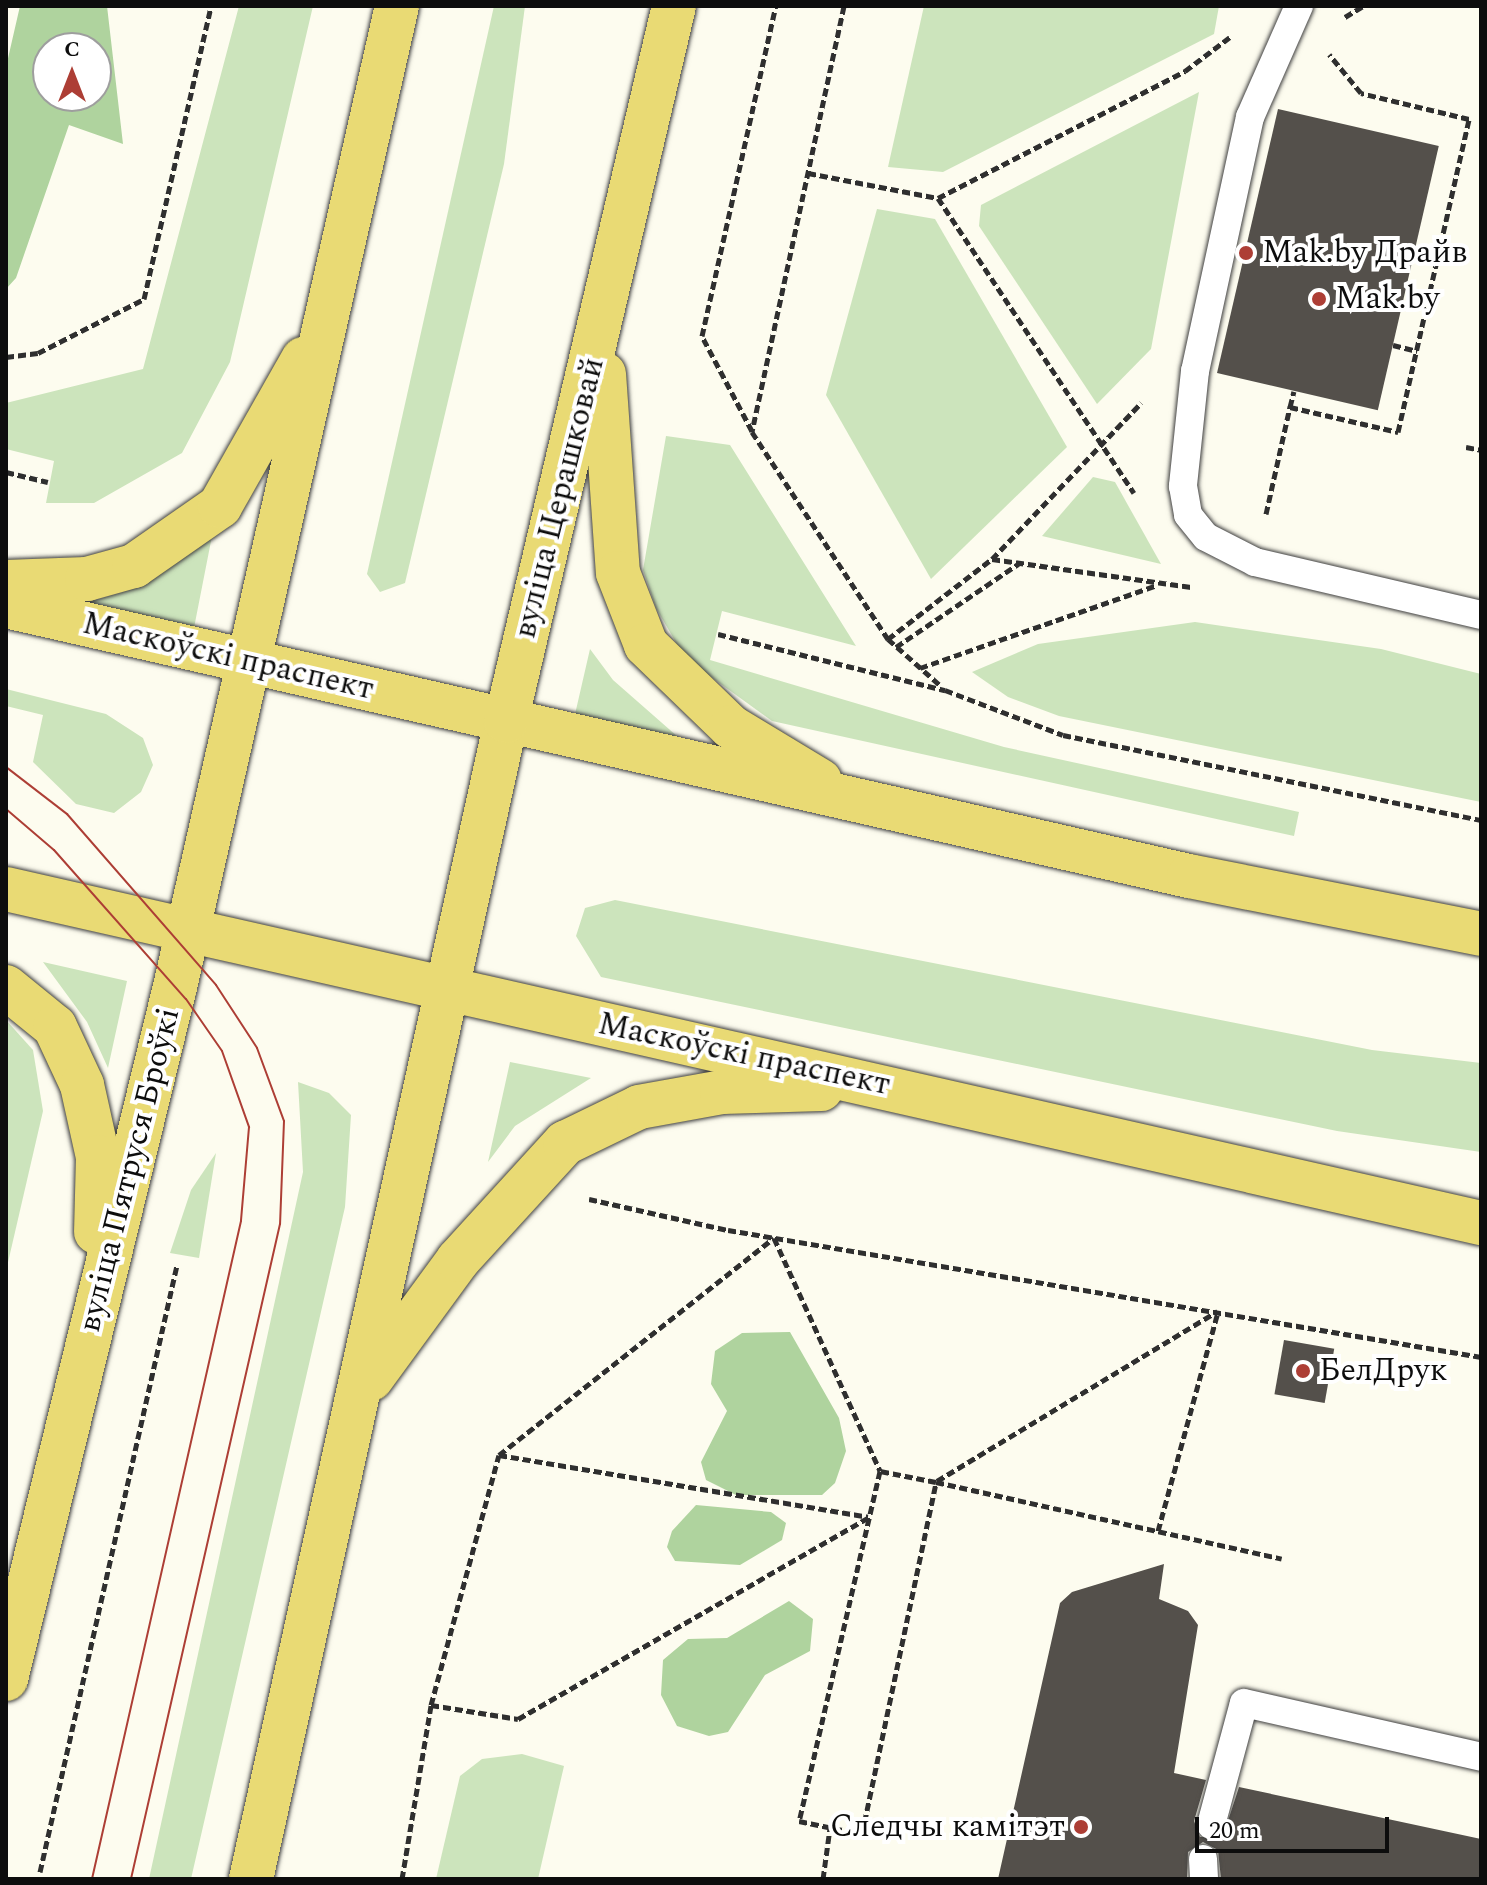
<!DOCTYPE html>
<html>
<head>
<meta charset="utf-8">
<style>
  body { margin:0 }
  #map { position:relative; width:1487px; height:1885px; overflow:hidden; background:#fdfcef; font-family:Spectral,serif }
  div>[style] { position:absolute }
  .green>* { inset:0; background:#cce4bc }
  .forest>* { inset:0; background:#afd39e }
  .building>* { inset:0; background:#54504b; transform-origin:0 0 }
  .path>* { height:5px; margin-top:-2.5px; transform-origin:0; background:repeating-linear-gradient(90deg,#2f2f2f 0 8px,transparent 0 12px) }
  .roads { filter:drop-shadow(0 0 2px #404040) drop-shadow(0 0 2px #404040) }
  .lane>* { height:28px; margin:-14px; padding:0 14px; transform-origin:14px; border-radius:14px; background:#fff }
  .primary>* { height:44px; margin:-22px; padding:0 22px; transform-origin:22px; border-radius:22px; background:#e9da74 }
  .tram>* { height:2px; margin:-1px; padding:0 1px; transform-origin:1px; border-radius:1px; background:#ad3e35 }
  .dots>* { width:22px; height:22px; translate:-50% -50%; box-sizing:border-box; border:4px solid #fff; border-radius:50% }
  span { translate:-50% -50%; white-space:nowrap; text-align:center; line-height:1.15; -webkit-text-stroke:8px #fff; paint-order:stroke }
  .poi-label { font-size:32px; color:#0d0d0d }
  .left { translate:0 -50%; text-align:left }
  .right { translate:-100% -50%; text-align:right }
  .street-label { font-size:32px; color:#0d0d0d }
  .frame { position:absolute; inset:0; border:8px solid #0d0d0d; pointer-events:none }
  .north { position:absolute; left:32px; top:32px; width:80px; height:80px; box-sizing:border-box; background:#fff; border:2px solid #9e9e9e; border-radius:50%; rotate:0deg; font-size:22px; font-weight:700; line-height:32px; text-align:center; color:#0d0d0d }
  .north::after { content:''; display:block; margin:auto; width:28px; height:36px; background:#ad3e35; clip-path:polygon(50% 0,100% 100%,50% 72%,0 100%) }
  .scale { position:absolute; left:1195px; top:1817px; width:194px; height:36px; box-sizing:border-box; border:4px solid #0d0d0d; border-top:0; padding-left:10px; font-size:24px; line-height:28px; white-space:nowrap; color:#0d0d0d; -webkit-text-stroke:6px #fff; paint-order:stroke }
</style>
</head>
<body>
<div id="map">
  <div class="green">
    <div style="clip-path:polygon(239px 6px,313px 6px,230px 362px,182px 453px,94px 503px,46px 503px,54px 461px,6px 449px,6px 403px,143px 369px)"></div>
    <div style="clip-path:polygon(494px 6px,525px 6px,504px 164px,405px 583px,380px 592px,367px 574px)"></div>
    <div style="clip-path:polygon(924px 6px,1219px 6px,1214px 34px,943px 172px,888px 167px)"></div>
    <div style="clip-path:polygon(1199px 92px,1151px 349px,1097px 404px,979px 226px,981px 205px)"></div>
    <div style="clip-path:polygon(877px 209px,935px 219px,1067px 447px,931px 579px,826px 395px)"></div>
    <div style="clip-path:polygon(666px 436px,730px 445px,856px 646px,722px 611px,710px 660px,1004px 747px,1299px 812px,1294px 836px,772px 721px,685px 658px,656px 608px,643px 570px)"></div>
    <div style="clip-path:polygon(1093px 477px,1115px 482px,1161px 564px,1042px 536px)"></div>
    <div style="clip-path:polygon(212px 536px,193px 633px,71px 607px,123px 592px)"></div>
    <div style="clip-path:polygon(1195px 622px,1381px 649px,1481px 674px,1481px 802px,1059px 716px,1008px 697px,972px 672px,1038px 644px)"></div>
    <div style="clip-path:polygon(590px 649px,613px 680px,694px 751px,573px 723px)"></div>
    <div style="clip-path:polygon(6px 689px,106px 714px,143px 738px,153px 765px,141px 792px,114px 813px,76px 804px,33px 762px,43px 715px,6px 706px)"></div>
    <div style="clip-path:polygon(615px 900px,1372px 1050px,1481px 1063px,1481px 1152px,1337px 1131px,601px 977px,576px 936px,585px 908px)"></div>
    <div style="clip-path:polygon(43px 962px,127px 981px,108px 1068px,87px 1022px)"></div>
    <div style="clip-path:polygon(6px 1020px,33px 1050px,43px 1111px,6px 1271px)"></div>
    <div style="clip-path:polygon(510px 1062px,591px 1078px,515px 1126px,488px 1162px)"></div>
    <div style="clip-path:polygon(298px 1082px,329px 1093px,351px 1115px,345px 1207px,191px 1879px,149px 1879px,303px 1172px)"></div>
    <div style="clip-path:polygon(216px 1153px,199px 1258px,170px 1253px,191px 1190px)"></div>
    <div style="clip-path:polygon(522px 1754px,564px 1766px,538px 1879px,436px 1879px,460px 1776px,482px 1759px)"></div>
  </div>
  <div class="forest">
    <div style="clip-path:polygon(evenodd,20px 6px,107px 6px,123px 144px,69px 125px,16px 278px,6px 289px,6px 67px,20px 6px,48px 48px,96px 48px,96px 96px,48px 96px,48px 48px)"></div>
    <div style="clip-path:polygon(790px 1332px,839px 1418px,846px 1451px,835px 1483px,822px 1495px,736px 1495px,706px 1480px,701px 1462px,727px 1411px,711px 1384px,715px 1351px,742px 1333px)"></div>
    <div style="clip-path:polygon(696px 1505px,771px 1512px,786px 1523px,782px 1540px,740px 1565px,675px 1561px,667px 1547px,672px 1531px)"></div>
    <div style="clip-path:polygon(789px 1601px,813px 1619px,810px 1651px,765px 1675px,728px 1732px,709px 1736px,677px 1726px,661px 1695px,663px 1660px,688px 1639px,727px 1638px)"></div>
  </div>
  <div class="building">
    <div style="left:1278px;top:109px;width:165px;height:271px;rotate:13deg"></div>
    <div style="left:1284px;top:1340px;width:51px;height:55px;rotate:10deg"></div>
    <div style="clip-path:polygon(1164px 1564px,1159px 1599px,1188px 1611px,1198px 1625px,1174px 1773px,1206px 1780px,1194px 1821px,1200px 1837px,1223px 1836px,1239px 1787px,1481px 1839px,1481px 1879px,1221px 1879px,1218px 1850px,1203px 1842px,1188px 1852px,1187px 1879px,998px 1879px,1060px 1603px,1072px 1592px)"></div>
  </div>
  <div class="path">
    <div style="left:844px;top:6px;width:436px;rotate:102.2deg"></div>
    <div style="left:752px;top:432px;width:248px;rotate:56.7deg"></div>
    <div style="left:888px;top:639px;width:71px;rotate:41.6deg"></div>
    <div style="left:1345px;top:17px;width:21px;rotate:-31deg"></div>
    <div style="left:808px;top:173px;width:132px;rotate:10.9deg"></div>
    <div style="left:938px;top:198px;width:278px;rotate:-27.2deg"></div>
    <div style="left:1185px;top:71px;width:56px;rotate:-37.1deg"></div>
    <div style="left:938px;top:198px;width:354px;rotate:56.4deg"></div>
    <div style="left:1393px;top:345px;width:25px;rotate:14deg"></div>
    <div style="left:6px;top:357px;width:32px;rotate:-7deg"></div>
    <div style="left:38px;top:353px;width:119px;rotate:-27deg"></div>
    <div style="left:144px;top:299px;width:301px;rotate:-77.1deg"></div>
    <div style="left:1290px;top:407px;width:16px;rotate:-76deg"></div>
    <div style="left:752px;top:431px;width:107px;rotate:-117.8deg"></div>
    <div style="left:702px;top:336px;width:338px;rotate:-77.4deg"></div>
    <div style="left:1466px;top:447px;width:15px;rotate:11deg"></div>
    <div style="left:6px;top:472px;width:43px;rotate:13.4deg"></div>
    <div style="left:1266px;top:514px;width:110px;rotate:-77.4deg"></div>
    <div style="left:1290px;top:407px;width:111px;rotate:13deg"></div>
    <div style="left:1398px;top:432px;width:321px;rotate:-77.2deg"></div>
    <div style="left:1469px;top:119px;width:111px;rotate:-166.5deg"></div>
    <div style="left:1361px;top:93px;width:50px;rotate:-129.4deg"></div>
    <div style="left:992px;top:559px;width:201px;rotate:8deg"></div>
    <div style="left:718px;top:634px;width:234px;rotate:13.9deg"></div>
    <div style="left:945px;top:690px;width:126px;rotate:20.9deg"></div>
    <div style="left:1063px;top:735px;width:427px;rotate:11.5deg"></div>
    <div style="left:888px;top:639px;width:131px;rotate:-37.6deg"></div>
    <div style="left:992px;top:559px;width:216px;rotate:-46.3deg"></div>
    <div style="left:896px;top:647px;width:148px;rotate:-34.2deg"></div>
    <div style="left:920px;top:668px;width:251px;rotate:-19.3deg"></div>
    <div style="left:589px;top:1199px;width:142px;rotate:12.6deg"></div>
    <div style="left:728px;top:1230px;width:764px;rotate:9.57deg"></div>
    <div style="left:499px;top:1455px;width:374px;rotate:9.5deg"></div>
    <div style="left:937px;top:1481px;width:328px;rotate:-31.2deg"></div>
    <div style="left:936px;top:1482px;width:354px;rotate:12.5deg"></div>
    <div style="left:1158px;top:1531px;width:227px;rotate:-74.7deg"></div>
    <div style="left:431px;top:1705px;width:88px;rotate:9.1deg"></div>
    <div style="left:518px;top:1719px;width:404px;rotate:-29.9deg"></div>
    <div style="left:40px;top:1872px;width:622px;rotate:-77.28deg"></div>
    <div style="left:402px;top:1879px;width:176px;rotate:-80.5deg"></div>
    <div style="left:431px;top:1705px;width:259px;rotate:-74.8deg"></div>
    <div style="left:499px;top:1455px;width:350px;rotate:-38.3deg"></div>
    <div style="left:774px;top:1238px;width:256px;rotate:65.5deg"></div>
    <div style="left:880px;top:1471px;width:359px;rotate:103deg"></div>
    <div style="left:799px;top:1821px;width:64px;rotate:11.7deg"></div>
    <div style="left:862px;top:1834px;width:360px;rotate:-78.1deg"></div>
    <div style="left:936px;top:1482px;width:57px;rotate:-168.9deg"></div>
    <div style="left:823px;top:1879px;width:51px;rotate:-82.2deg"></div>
  </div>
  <div class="roads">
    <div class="lane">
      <div style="left:1299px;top:6px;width:121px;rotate:113.8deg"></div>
      <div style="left:1250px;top:117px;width:260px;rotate:102.2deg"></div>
      <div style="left:1195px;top:371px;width:116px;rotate:96deg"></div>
      <div style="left:1183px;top:486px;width:29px;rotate:80deg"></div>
      <div style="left:1188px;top:515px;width:28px;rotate:51deg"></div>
      <div style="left:1206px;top:537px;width:55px;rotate:27deg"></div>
      <div style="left:1255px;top:562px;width:232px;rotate:13.2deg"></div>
      <div style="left:1211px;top:1825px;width:126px;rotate:-74.9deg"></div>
      <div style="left:1244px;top:1703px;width:243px;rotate:12.8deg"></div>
      <div style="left:1203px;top:1859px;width:20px;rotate:87deg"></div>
    </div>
    <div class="primary">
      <div style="left:604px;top:374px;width:199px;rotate:86deg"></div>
      <div style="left:618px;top:573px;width:77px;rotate:68.7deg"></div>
      <div style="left:646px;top:645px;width:118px;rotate:44deg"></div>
      <div style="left:731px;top:727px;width:104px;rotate:31.2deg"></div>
      <div style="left:6px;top:582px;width:81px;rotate:-2.1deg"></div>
      <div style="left:87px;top:579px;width:49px;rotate:-15.5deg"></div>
      <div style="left:134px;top:566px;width:105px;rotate:-34.9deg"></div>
      <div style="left:220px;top:506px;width:169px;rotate:-60.5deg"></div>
      <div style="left:6px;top:606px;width:1213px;rotate:12.86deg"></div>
      <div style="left:1189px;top:876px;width:298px;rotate:11.2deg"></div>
      <div style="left:6px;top:889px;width:1512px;rotate:12.76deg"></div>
      <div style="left:6px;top:987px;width:63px;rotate:39.2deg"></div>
      <div style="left:55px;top:1027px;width:64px;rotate:65deg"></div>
      <div style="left:82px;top:1085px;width:74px;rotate:77.5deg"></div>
      <div style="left:98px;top:1157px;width:75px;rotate:91.5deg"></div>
      <div style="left:371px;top:1379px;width:147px;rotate:-53.8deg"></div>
      <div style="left:458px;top:1260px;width:159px;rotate:-47.6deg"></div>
      <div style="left:565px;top:1143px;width:82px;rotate:-25.9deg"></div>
      <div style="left:639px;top:1107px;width:84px;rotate:-10.2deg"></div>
      <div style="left:722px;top:1092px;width:99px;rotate:-1.7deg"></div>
      <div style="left:6px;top:1679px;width:712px;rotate:-76.28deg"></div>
      <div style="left:175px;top:987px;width:1006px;rotate:-77.25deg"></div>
      <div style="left:251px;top:1879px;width:1186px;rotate:-77.58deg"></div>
      <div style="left:506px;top:721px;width:734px;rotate:-76.78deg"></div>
    </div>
  </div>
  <div class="tram">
    <div style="left:6px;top:767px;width:77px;rotate:37.6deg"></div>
    <div style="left:67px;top:814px;width:227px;rotate:48.9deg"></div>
    <div style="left:216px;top:985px;width:75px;rotate:56.9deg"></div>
    <div style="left:257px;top:1048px;width:78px;rotate:69.7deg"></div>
    <div style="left:284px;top:1121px;width:103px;rotate:92.2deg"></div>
    <div style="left:280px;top:1224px;width:672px;rotate:102.82deg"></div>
    <div style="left:6px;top:809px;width:63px;rotate:40.5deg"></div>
    <div style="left:54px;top:850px;width:199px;rotate:48.5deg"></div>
    <div style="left:186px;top:999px;width:63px;rotate:55.3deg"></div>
    <div style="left:222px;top:1051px;width:81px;rotate:70.4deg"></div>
    <div style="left:249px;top:1127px;width:94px;rotate:94.9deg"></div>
    <div style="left:241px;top:1221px;width:675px;rotate:102.76deg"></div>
  </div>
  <div class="dots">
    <div style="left:1246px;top:253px;background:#ad3e35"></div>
    <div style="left:1319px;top:299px;background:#ad3e35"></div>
    <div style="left:1303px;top:1371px;background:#ad3e35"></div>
    <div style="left:1081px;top:1827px;background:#ad3e35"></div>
  </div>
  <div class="poi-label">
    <span class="left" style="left:1262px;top:253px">Маk.by Драйв</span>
    <span class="left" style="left:1335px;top:299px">Mak.by</span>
    <span class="left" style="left:1319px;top:1371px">БелДрук</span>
    <span class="right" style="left:1065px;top:1827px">Следчы камітэт</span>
  </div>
  <div class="street-label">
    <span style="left:560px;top:498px;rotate:-76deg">вуліца Церашковай</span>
    <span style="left:228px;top:657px;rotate:13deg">Маскоўскі праспект</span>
    <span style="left:744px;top:1055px;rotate:12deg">Маскоўскі праспект</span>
    <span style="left:130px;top:1170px;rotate:-76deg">вуліца Пятруся Броўкі</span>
  </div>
  <div class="frame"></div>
  <div class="north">С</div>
  <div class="scale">20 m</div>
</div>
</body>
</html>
